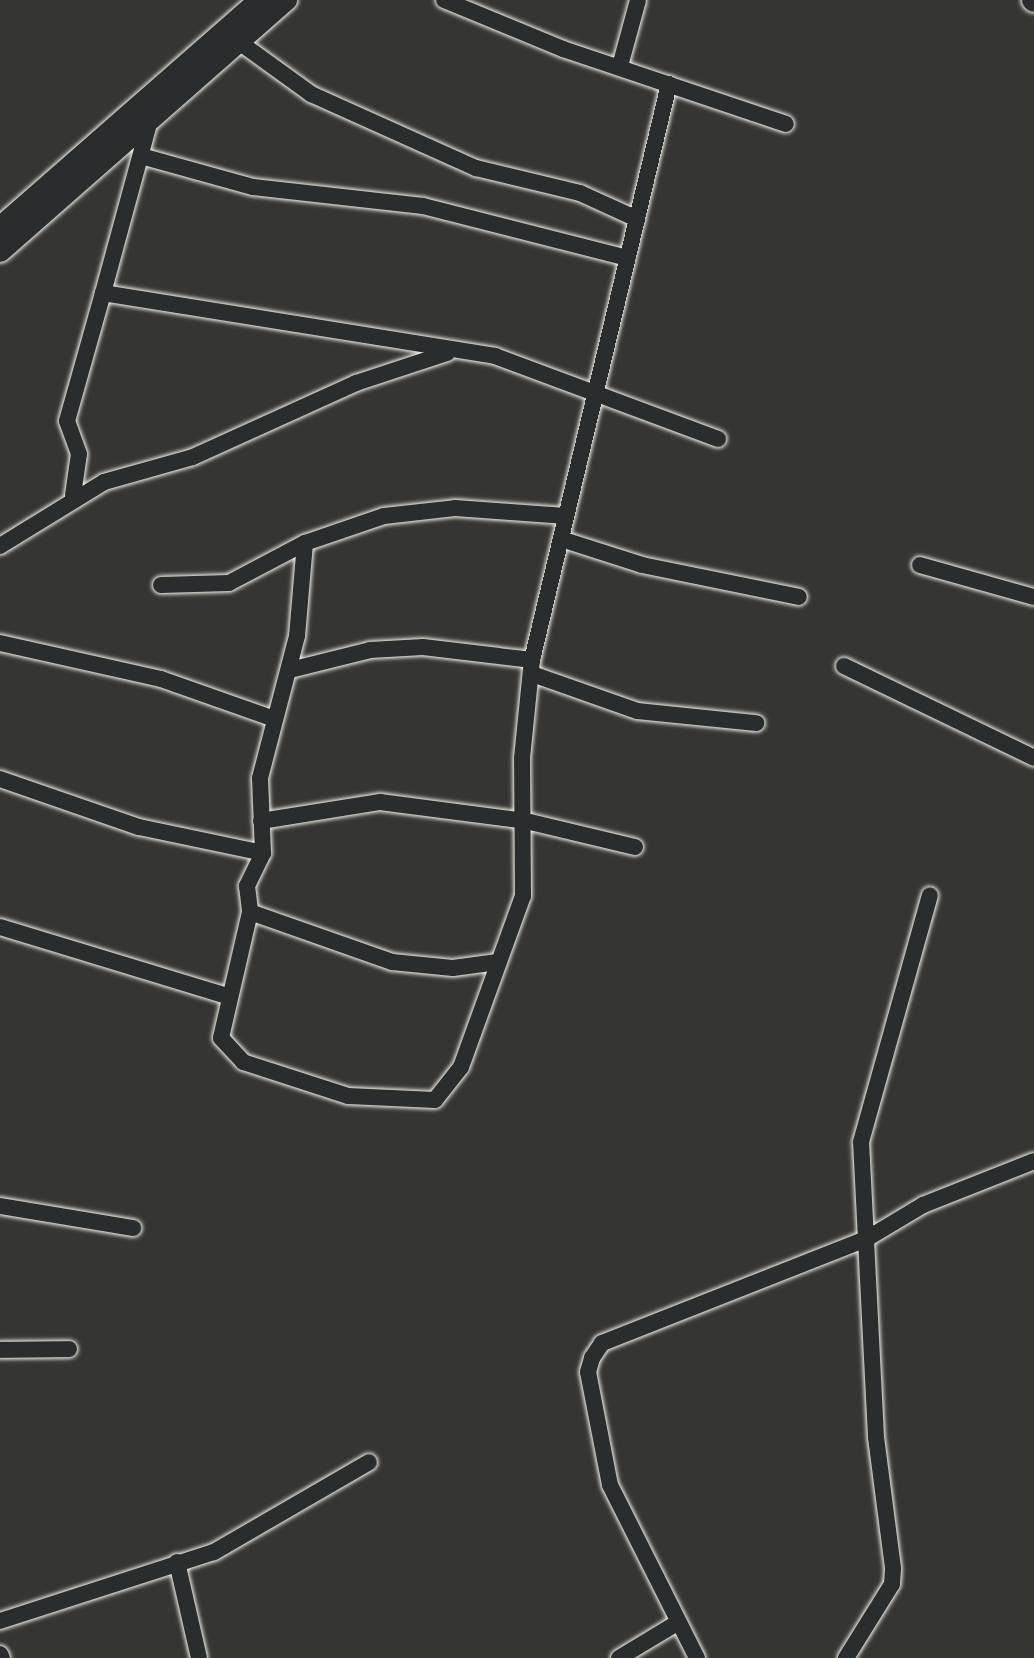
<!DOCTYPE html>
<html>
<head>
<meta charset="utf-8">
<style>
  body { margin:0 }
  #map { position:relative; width:1034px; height:1658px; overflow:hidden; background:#353634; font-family:Delius,sans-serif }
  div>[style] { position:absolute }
  .roads { filter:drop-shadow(0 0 2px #f4f1e8) drop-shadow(0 0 2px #f4f1e8) }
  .minor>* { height:16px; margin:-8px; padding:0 8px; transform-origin:8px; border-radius:8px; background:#2a2d2e }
  .secondary>* { height:22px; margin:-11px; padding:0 11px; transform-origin:11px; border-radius:11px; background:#2a2d2e }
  span { translate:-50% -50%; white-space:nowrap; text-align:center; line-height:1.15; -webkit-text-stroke:8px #2a2d2e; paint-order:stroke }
</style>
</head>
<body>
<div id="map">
  <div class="roads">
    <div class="minor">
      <div style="left:444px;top:0;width:129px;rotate:22.4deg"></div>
      <div style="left:563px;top:49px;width:235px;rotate:18.6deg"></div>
      <div style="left:239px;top:42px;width:89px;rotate:35.8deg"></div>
      <div style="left:311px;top:94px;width:181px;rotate:24.2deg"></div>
      <div style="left:476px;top:168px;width:107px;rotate:13.5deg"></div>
      <div style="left:580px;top:193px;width:63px;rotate:24.5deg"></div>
      <div style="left:620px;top:66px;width:68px;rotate:-74.7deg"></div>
      <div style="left:150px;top:120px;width:179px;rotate:105.2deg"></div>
      <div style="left:103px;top:293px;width:397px;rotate:9.1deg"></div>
      <div style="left:495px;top:356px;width:238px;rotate:20.4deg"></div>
      <div style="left:141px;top:156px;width:116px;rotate:15.5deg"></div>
      <div style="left:253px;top:187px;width:171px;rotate:6.4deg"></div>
      <div style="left:423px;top:206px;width:211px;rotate:14.3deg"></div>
      <div style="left:73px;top:495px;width:41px;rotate:-81.7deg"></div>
      <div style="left:79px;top:454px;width:35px;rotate:-110deg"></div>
      <div style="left:67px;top:421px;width:133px;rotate:-74.3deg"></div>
      <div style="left:561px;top:539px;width:85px;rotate:17.8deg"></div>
      <div style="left:642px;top:565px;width:160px;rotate:11.5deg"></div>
      <div style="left:305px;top:543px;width:93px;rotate:94.9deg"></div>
      <div style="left:297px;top:636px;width:147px;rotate:104.6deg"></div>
      <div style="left:260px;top:778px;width:75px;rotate:87.7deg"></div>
      <div style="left:263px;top:853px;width:37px;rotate:116deg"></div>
      <div style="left:247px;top:886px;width:26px;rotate:83deg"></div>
      <div style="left:250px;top:912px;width:129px;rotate:103deg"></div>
      <div style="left:221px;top:1038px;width:33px;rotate:47deg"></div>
      <div style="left:243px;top:1062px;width:110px;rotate:17.9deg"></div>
      <div style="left:348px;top:1096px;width:87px;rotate:2.6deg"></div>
      <div style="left:435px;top:1100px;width:42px;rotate:-51.8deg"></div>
      <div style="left:461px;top:1067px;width:182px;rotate:-70.1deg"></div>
      <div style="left:523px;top:896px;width:138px;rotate:-90.4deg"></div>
      <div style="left:522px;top:758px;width:99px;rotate:-84.2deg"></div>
      <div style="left:532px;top:660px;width:592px;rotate:-76.62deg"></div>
      <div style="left:0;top:546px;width:122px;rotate:-31.6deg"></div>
      <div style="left:104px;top:482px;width:92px;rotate:-15.7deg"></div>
      <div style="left:193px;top:457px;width:179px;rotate:-24.4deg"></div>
      <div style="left:356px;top:383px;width:96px;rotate:-18.2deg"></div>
      <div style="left:920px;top:565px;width:118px;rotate:15.7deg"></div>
      <div style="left:161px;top:585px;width:68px;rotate:-1.7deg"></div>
      <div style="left:229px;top:583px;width:86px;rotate:-27.8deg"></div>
      <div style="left:305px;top:543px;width:83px;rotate:-18.9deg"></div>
      <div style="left:384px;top:516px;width:71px;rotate:-6.4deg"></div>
      <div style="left:455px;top:508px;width:111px;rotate:4.1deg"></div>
      <div style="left:0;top:643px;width:165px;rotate:12.6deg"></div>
      <div style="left:161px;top:679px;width:118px;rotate:19.4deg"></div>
      <div style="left:844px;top:666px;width:211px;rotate:25.8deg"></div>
      <div style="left:290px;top:670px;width:82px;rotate:-14deg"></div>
      <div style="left:370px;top:650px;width:53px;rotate:-3.2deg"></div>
      <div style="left:423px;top:647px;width:110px;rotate:6.8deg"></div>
      <div style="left:535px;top:675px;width:108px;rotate:19.4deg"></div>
      <div style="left:637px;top:711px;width:120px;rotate:5.8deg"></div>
      <div style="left:0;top:779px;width:147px;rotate:19.1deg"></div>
      <div style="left:139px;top:827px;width:127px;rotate:11.8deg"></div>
      <div style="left:261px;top:821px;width:121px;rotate:-9.1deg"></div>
      <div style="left:380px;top:802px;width:147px;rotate:7.4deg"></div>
      <div style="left:526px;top:821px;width:112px;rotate:13.4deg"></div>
      <div style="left:250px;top:912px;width:151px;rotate:19.4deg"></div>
      <div style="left:392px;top:962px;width:61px;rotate:5.6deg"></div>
      <div style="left:453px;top:968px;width:45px;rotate:-7.6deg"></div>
      <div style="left:0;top:927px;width:237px;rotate:16.9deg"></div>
      <div style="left:0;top:1206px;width:135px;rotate:9.4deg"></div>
      <div style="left:0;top:1350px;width:69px;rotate:-0.8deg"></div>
      <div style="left:177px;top:1562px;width:98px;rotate:77.1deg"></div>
      <div style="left:0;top:1621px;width:225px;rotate:-17.9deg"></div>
      <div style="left:214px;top:1552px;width:179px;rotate:-30.1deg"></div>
      <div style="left:0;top:1654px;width:4px;rotate:63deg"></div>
      <div style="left:619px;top:1658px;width:68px;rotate:-31.1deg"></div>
      <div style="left:697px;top:1658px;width:194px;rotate:-116.7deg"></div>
      <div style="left:610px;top:1485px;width:115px;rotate:-101deg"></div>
      <div style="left:588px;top:1372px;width:15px;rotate:-74deg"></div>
      <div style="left:592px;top:1358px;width:18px;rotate:-56deg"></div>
      <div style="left:602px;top:1343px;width:286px;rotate:-21.5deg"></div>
      <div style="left:868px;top:1238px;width:64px;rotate:-31deg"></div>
      <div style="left:923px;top:1205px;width:119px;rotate:-21.6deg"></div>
      <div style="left:846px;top:1658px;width:87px;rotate:-58.1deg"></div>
      <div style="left:892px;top:1584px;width:16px;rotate:-86deg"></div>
      <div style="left:893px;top:1568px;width:132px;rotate:-97.4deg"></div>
      <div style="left:876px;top:1437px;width:295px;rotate:-92.9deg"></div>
      <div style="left:861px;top:1142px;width:256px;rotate:-74.4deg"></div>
    </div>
    <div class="secondary">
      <div style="left:1033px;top:0;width:1px;rotate:45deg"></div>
      <div style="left:0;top:228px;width:346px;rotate:-41.2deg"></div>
      <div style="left:0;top:251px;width:381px;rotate:-41.3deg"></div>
    </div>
  </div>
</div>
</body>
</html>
